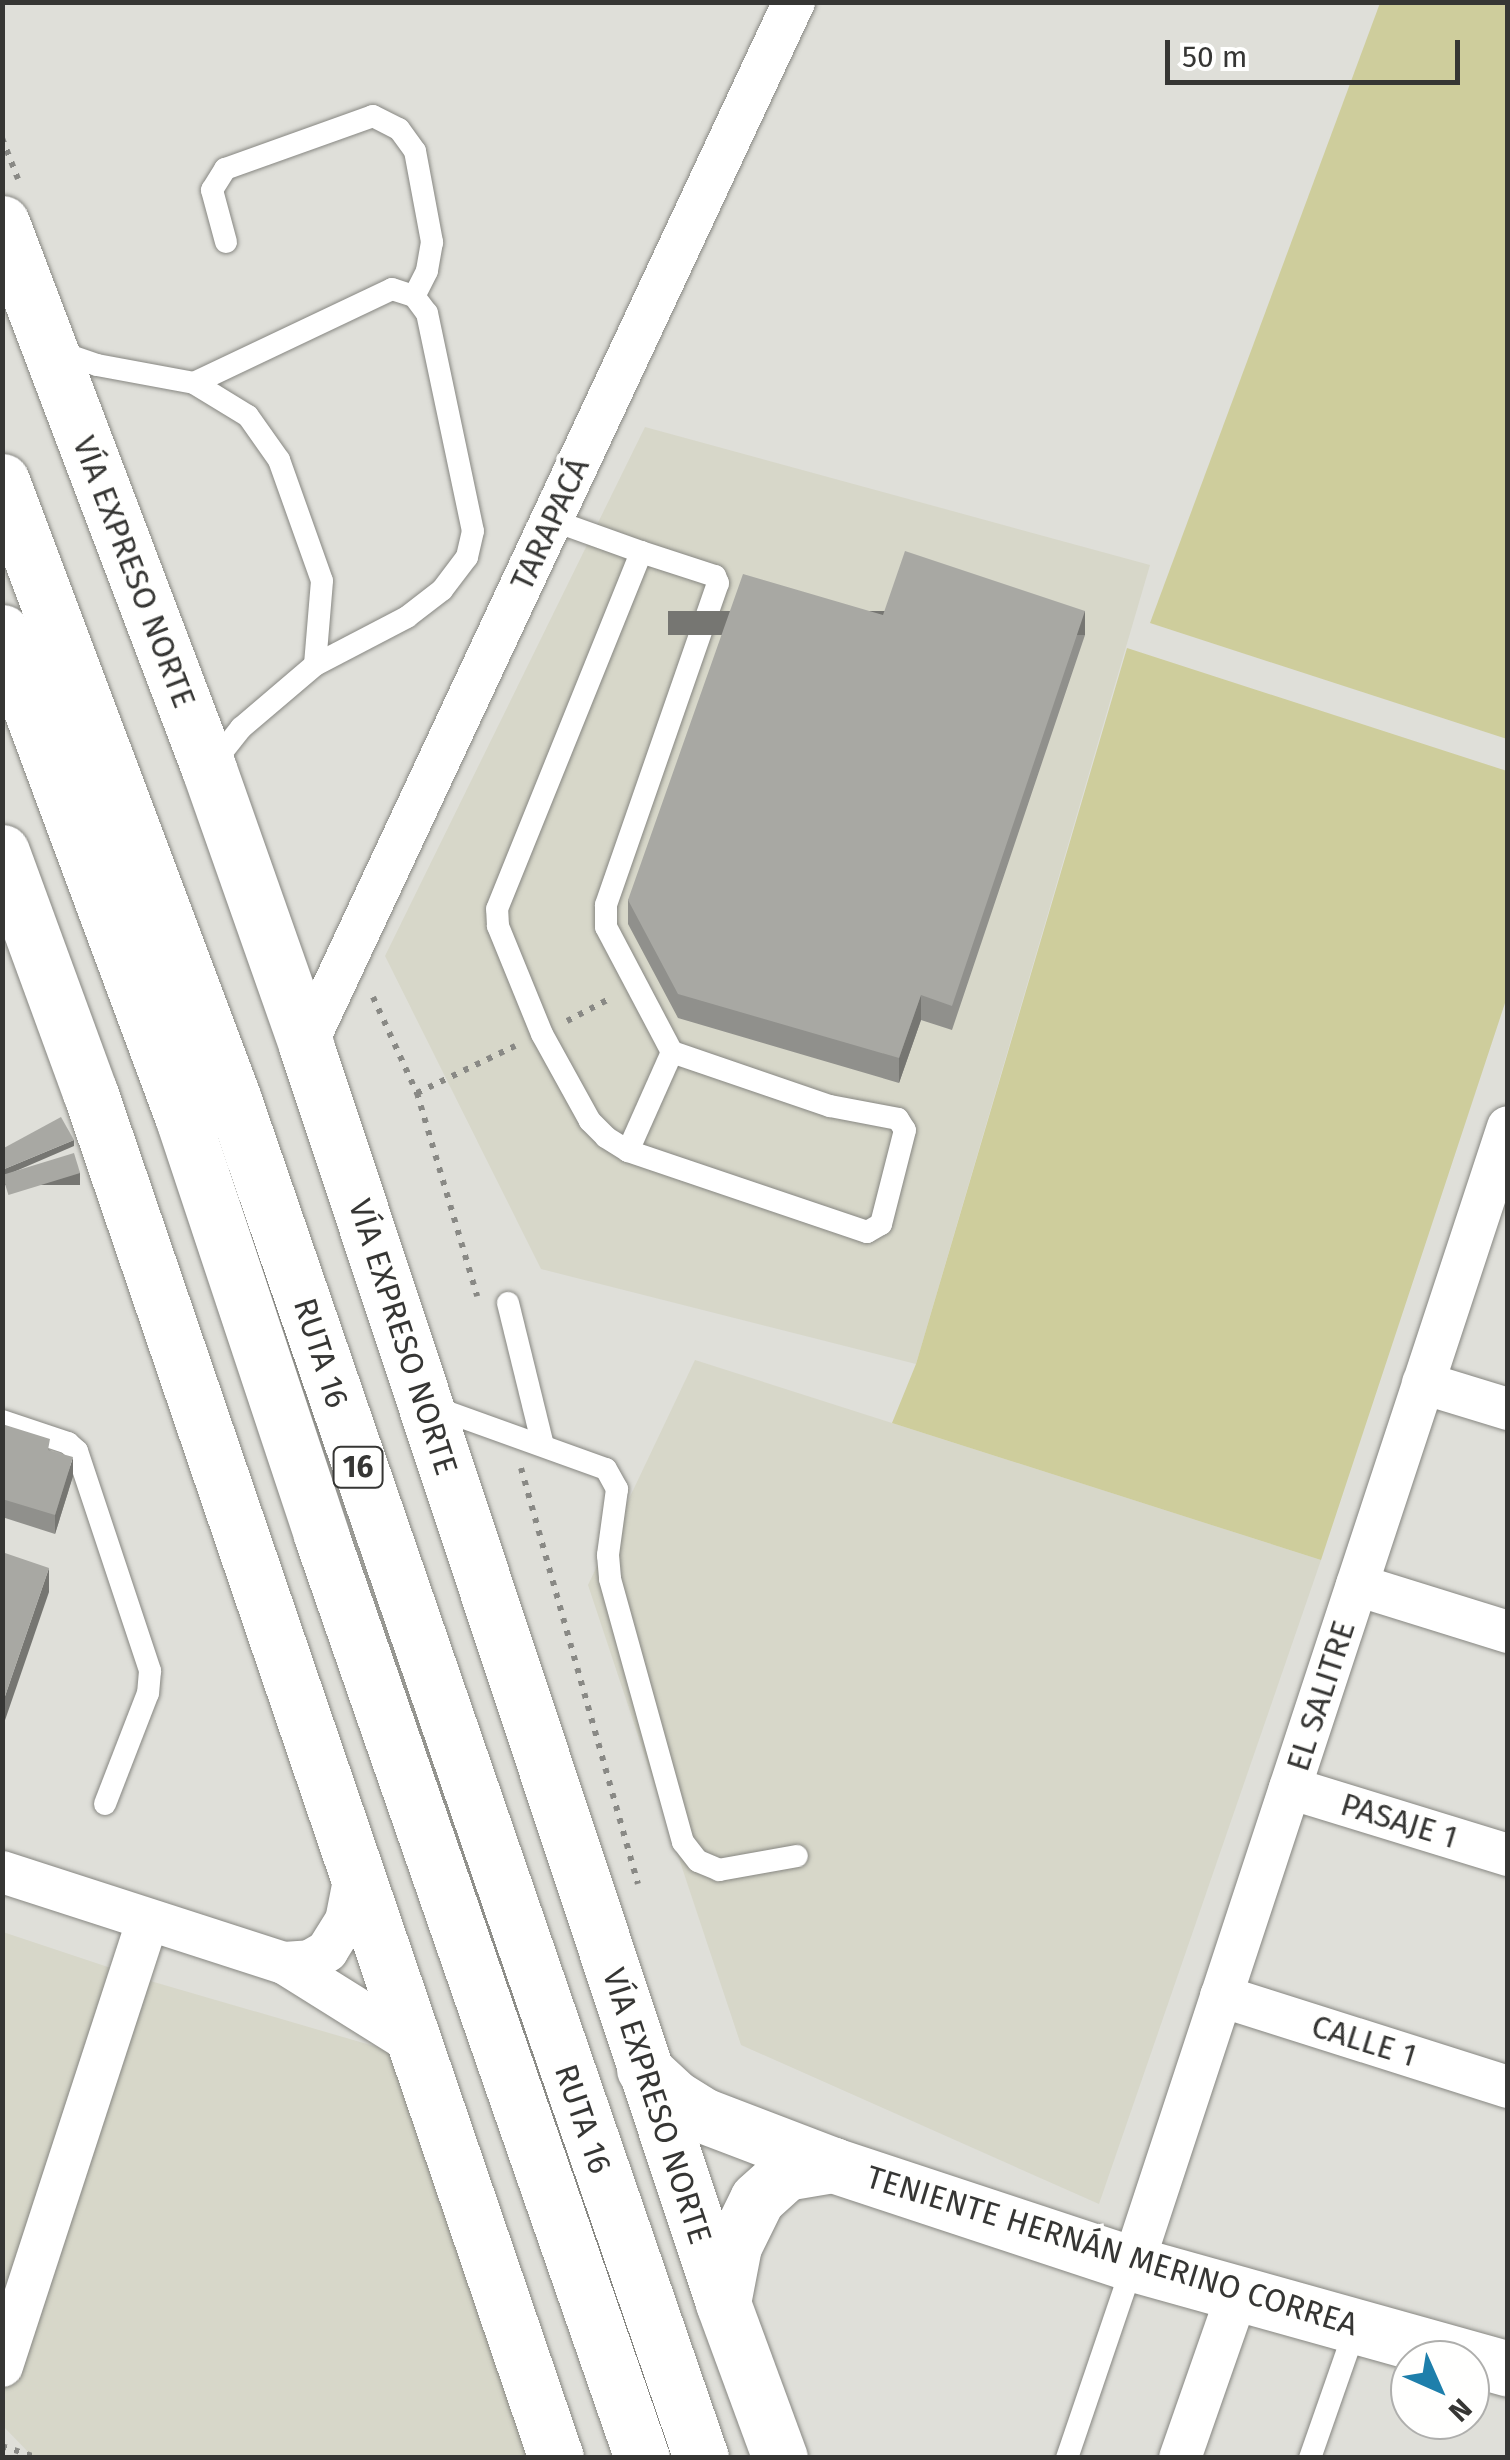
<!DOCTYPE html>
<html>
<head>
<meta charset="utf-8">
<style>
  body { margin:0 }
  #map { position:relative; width:1510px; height:2460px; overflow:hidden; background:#dfdfd9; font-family:"Fira Sans",sans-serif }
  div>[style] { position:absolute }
  .built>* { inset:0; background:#d7d7c9 }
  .green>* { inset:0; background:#cecd9c }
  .path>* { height:6px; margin-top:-3px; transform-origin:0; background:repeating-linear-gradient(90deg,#898985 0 5px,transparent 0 13px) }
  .roads { filter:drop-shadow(0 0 2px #878782) drop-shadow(0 0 2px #878782) }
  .service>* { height:22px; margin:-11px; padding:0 11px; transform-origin:11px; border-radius:11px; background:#fff }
  .minor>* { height:42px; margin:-21px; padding:0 21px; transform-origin:21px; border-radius:21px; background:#fff }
  .tertiary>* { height:55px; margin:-27.5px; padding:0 27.5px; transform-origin:27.5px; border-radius:27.5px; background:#fff }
  .secondary>* { height:55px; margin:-27.5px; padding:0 27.5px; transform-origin:27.5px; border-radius:27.5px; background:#fff }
  .motorway>* { height:55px; margin:-27.5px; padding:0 27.5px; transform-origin:27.5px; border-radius:27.5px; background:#fff }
  .wall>* { inset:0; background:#90908c }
  .shaded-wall>* { inset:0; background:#767672; transform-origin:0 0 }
  .building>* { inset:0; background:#a8a8a3; transform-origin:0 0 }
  span { translate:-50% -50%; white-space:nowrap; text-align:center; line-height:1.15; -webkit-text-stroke:8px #fffffe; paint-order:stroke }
  .shield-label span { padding:2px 8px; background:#fffffe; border:2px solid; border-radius:8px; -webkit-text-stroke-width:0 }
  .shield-label { font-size:30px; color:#363634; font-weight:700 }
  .street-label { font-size:32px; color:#363634 }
  .frame { position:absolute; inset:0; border:5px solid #363634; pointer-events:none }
  .north { position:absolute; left:1390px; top:2340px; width:100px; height:100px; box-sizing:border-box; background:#fffffe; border:2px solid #afafad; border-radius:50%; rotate:135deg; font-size:28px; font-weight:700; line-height:40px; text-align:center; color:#363634 }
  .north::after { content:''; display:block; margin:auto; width:35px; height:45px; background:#1e7fab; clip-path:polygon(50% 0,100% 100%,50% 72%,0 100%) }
  .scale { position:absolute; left:1165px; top:40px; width:295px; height:45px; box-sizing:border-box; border:5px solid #363634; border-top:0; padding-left:12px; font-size:30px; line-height:35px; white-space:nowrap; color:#363634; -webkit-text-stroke:8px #fffffe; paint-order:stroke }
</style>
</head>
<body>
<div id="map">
  <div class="built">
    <div style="clip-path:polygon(645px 427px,1150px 565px,916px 1364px,541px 1269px,385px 956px)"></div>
    <div style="clip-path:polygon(695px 1360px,1321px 1560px,1099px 2204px,741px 2045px,588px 1585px)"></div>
    <div style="clip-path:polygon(3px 1932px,147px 1980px,398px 2053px,541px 2457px,33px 2457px,3px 2426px)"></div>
  </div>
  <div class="green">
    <div style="clip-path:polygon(1380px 3px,1507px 3px,1507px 739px,1150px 623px)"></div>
    <div style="clip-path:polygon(1127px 648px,1507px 771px,1507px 997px,1321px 1560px,892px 1423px,916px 1364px)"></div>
  </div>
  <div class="path">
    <div style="left:2px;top:138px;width:44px;rotate:68.7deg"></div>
    <div style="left:373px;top:997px;width:106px;rotate:65.4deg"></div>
    <div style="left:417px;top:1093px;width:212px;rotate:73.5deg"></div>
    <div style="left:567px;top:1021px;width:47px;rotate:-27.6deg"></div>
    <div style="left:417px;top:1093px;width:109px;rotate:-25.6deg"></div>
    <div style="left:521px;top:1468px;width:432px;rotate:74.3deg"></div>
    <div style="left:2px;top:2446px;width:39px;rotate:18deg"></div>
  </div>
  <div class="roads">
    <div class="service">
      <div style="left:226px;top:242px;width:54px;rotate:-105.1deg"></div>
      <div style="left:212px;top:190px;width:25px;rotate:-58deg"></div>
      <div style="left:225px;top:169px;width:157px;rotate:-19.7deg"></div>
      <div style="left:373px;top:116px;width:29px;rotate:27deg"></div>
      <div style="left:399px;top:129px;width:27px;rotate:54deg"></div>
      <div style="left:415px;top:151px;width:93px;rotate:79.4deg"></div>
      <div style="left:432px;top:242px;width:29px;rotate:100deg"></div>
      <div style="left:427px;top:271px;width:28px;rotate:117deg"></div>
      <div style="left:56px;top:351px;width:43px;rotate:18.9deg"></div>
      <div style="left:97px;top:365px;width:99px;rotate:10.5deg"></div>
      <div style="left:194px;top:383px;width:63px;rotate:31.4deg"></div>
      <div style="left:248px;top:416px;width:54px;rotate:54.8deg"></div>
      <div style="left:279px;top:460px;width:128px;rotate:70.4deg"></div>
      <div style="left:322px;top:581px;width:84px;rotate:94.8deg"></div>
      <div style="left:315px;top:665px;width:97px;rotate:139.6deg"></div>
      <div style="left:241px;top:728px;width:48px;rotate:128.3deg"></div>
      <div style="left:194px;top:383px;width:219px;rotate:-25.4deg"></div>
      <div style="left:392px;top:289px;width:23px;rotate:18deg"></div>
      <div style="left:414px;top:296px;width:21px;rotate:53deg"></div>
      <div style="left:427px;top:313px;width:223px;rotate:78.1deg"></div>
      <div style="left:473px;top:531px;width:27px;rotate:103deg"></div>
      <div style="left:467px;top:557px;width:41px;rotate:127.1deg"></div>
      <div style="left:442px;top:590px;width:44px;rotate:142.4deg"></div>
      <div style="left:407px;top:617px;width:104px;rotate:152.4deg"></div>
      <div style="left:552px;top:520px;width:95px;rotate:19.8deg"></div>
      <div style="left:641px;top:552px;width:78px;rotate:18deg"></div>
      <div style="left:715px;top:576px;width:8px;rotate:67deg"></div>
      <div style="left:718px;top:583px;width:341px;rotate:109.2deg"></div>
      <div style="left:606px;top:905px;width:22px;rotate:90deg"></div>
      <div style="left:606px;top:927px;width:141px;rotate:62.2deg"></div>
      <div style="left:672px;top:1052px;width:167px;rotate:18.9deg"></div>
      <div style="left:830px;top:1106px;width:69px;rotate:10.8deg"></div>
      <div style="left:898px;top:1119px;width:13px;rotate:58deg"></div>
      <div style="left:905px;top:1130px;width:97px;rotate:104.3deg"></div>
      <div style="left:881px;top:1224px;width:16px;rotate:150deg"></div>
      <div style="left:867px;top:1232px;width:252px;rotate:-161.3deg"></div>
      <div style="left:628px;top:1151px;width:26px;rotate:-148deg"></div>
      <div style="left:606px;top:1137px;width:23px;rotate:-135deg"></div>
      <div style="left:590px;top:1121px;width:99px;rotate:-118.9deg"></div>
      <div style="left:542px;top:1034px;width:117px;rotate:-112.2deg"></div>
      <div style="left:498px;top:926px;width:17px;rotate:-93deg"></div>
      <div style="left:497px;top:909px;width:385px;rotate:-68deg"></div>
      <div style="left:628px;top:1151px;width:108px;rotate:-66deg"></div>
      <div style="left:508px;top:1303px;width:146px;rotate:76.2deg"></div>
      <div style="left:428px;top:1405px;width:189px;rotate:19.8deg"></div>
      <div style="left:606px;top:1469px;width:23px;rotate:61deg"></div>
      <div style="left:617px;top:1489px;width:67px;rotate:97.8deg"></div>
      <div style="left:608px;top:1555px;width:24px;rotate:85deg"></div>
      <div style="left:610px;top:1579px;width:273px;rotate:74.5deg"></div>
      <div style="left:683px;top:1842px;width:24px;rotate:52deg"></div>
      <div style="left:698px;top:1861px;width:23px;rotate:23deg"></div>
      <div style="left:719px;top:1870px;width:79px;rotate:-10.2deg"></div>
      <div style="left:2px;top:1421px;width:70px;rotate:18.4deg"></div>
      <div style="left:68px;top:1443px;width:12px;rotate:42deg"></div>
      <div style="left:77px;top:1451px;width:232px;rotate:71.6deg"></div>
      <div style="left:150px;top:1671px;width:22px;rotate:95deg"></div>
      <div style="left:148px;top:1693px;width:119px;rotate:111.2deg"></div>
      <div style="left:1067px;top:2458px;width:205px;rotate:-71.2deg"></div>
      <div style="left:1310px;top:2458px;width:139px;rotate:-70.7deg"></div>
    </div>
    <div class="minor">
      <div style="left:306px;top:1045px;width:1152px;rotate:-64.93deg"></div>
      <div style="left:1423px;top:1383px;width:89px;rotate:17deg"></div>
      <div style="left:1357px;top:1585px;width:158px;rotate:17.3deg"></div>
      <div style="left:1290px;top:1788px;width:228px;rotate:17.1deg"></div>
      <div style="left:2px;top:1872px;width:296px;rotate:17.9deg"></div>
      <div style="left:284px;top:1963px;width:157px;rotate:32deg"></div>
      <div style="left:284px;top:1963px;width:26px;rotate:-4deg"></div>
      <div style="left:310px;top:1961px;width:20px;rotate:-30deg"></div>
      <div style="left:327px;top:1951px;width:36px;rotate:-58deg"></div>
      <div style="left:346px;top:1921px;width:52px;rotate:-78.9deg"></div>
      <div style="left:1221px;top:1996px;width:301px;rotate:17.6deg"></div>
      <div style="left:1133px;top:2264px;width:1197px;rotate:-71.75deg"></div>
      <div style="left:2px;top:2366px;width:469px;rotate:-71.9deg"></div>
      <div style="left:1180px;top:2458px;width:173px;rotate:-70.7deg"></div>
    </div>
    <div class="tertiary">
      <div style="left:644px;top:2069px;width:41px;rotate:43deg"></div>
      <div style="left:674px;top:2097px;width:36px;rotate:32deg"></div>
      <div style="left:705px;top:2116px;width:137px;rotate:20.9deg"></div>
      <div style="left:833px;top:2165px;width:316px;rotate:18.3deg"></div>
      <div style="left:1133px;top:2264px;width:389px;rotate:15.6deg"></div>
      <div style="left:723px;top:2303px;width:58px;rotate:-79.1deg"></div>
      <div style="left:734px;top:2246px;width:52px;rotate:-63.9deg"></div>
      <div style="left:757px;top:2199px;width:39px;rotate:-42deg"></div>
      <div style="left:786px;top:2173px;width:48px;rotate:-9.7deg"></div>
    </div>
    <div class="secondary">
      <div style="left:2px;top:223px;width:584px;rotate:69.24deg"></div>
      <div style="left:209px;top:769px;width:293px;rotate:70.6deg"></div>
      <div style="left:306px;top:1045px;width:1325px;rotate:71.66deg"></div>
      <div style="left:723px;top:2303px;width:165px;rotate:69.8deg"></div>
      <div style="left:2px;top:852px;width:256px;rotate:69.9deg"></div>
      <div style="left:90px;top:1092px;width:1443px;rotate:71.16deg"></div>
    </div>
    <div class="motorway">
      <div style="left:2px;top:481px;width:658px;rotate:69.44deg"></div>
      <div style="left:233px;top:1097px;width:1439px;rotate:71.02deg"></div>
      <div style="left:2px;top:632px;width:520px;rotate:69.61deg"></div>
      <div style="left:183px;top:1119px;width:438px;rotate:71.6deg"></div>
      <div style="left:321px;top:1535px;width:977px;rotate:70.82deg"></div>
    </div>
  </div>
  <div class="wall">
    <div style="clip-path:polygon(883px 615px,1085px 635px,952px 1030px,921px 1020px,899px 1083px,678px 1018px,628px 924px,628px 900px)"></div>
    <div style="clip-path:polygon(2px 1424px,50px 1450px,73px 1476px,55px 1534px,2px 1517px)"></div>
  </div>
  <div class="shaded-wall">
    <div style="left:1085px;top:611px;width:24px;height:417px;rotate:90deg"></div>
    <div style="clip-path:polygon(921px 995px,921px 1020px,899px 1083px,899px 1058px)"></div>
    <div style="clip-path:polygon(74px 1140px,74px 1146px,2px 1177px,2px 1170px)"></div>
    <div style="left:80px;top:1173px;width:12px;height:81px;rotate:90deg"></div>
    <div style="clip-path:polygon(73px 1457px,73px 1476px,55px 1534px,55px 1515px)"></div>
    <div style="clip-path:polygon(49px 1568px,49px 1592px,2px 1729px,2px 1705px)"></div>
  </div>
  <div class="building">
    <div style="clip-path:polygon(905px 551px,1085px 611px,952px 1006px,921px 995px,899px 1058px,678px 994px,628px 900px,743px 574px,883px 615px)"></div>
    <div style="clip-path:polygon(61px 1117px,74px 1140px,2px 1170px,2px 1149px)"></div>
    <div style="left:74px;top:1153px;width:21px;height:75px;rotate:73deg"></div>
    <div style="clip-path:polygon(2px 1424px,50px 1439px,48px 1450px,73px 1457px,55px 1515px,2px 1499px)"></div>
    <div style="clip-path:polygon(2px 1552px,49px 1568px,2px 1705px)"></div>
  </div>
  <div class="shield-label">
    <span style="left:358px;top:1467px">16</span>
  </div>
  <div class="street-label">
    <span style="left:550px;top:524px;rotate:-65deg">TARAPACÁ</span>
    <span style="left:134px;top:572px;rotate:69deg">VÍA EXPRESO NORTE</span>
    <span style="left:403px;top:1337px;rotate:72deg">VÍA EXPRESO NORTE</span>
    <span style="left:321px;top:1353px;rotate:72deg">RUTA 16</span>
    <span style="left:1321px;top:1696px;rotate:-72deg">EL SALITRE</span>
    <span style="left:1399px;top:1821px;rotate:17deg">PASAJE 1</span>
    <span style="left:1364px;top:2041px;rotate:17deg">CALLE 1</span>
    <span style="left:657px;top:2106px;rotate:72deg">VÍA EXPRESO NORTE</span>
    <span style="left:583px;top:2119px;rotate:71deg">RUTA 16</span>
    <span style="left:1112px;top:2251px;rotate:17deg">TENIENTE HERNÁN MERINO CORREA</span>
  </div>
  <div class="frame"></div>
  <div class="north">N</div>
  <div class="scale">50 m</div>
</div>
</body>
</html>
